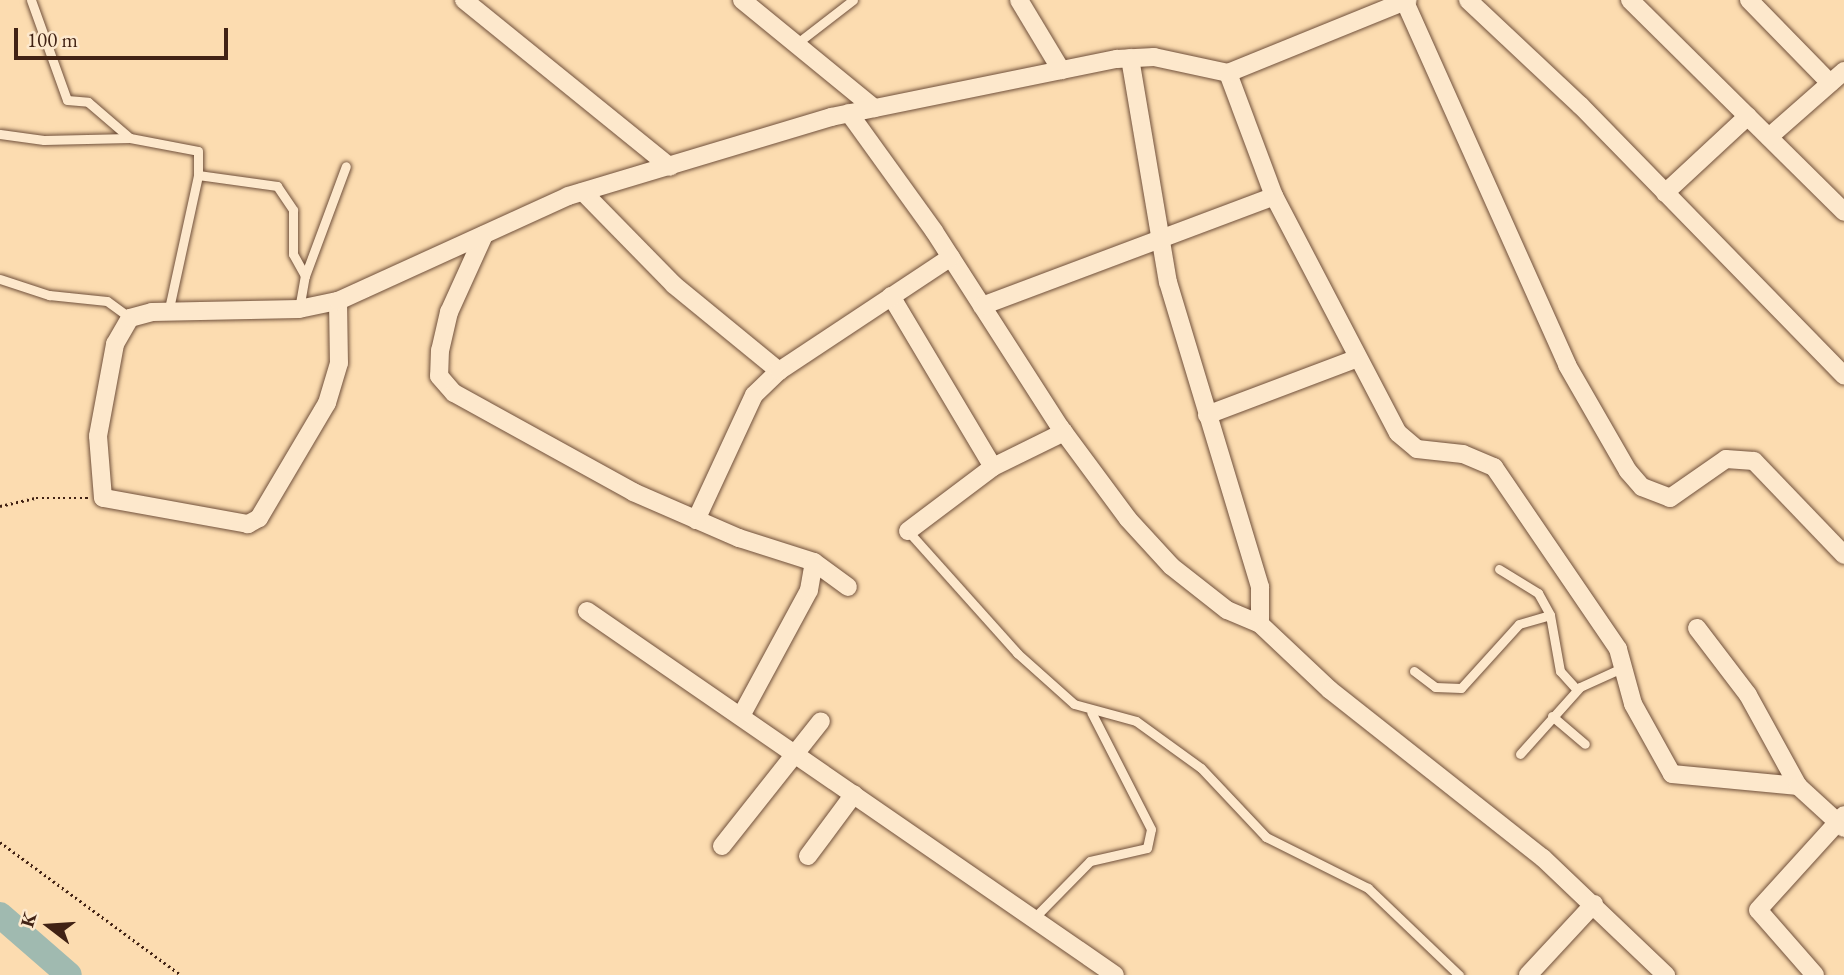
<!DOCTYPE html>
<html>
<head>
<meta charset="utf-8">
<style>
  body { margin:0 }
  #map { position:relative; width:1844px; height:975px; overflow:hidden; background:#fcdcb0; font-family:"EB Garamond",serif }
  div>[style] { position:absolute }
  .river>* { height:26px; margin:-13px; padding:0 13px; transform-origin:13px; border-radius:13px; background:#a0bab0 }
  .path>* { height:2.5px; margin-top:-1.25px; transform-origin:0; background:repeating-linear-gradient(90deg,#412214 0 2px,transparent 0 5.5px) }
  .roads { filter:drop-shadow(0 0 2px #70503b) drop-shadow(0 0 2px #70503b) }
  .lane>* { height:9px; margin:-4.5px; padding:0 4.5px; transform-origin:4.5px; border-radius:4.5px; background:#fde8cc }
  .street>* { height:18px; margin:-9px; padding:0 9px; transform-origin:9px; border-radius:9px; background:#fde8cc }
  span { translate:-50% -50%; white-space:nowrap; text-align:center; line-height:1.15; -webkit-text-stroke:5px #fde8cc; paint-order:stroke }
  .north { position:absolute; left:14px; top:891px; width:70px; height:70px; -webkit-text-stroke:5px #fde8cc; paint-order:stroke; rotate:287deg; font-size:19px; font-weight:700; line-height:28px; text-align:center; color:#412214 }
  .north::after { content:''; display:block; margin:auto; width:24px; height:32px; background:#412214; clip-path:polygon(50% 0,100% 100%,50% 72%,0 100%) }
  .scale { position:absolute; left:14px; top:28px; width:214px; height:32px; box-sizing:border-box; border:4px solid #412214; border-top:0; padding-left:9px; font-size:21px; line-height:24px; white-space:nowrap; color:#412214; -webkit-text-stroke:5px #fde8cc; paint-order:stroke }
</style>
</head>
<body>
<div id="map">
  <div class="river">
    <div style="left:0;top:915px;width:91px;rotate:41deg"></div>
  </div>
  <div class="path">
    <div style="left:0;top:506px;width:37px;rotate:-13deg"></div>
    <div style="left:36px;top:498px;width:53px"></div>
    <div style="left:0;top:842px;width:225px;rotate:36.3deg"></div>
  </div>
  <div class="roads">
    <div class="lane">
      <div style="left:31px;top:0;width:106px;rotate:70.2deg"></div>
      <div style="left:67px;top:100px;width:21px;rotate:5deg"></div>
      <div style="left:88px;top:102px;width:55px;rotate:40.6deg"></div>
      <div style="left:796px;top:44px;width:72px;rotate:-37.7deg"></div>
      <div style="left:0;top:134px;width:44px;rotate:7.8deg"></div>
      <div style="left:44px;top:140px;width:86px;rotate:-1.3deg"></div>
      <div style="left:130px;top:138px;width:69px;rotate:10.8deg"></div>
      <div style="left:198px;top:151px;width:24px;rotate:90deg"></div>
      <div style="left:198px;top:175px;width:80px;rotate:7.9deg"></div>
      <div style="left:277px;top:186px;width:29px;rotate:56deg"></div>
      <div style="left:293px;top:210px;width:44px;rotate:90deg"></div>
      <div style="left:293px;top:254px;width:25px;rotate:61deg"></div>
      <div style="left:0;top:279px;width:52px;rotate:18.1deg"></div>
      <div style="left:49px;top:295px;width:58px;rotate:5.9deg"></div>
      <div style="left:107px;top:301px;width:29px;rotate:36deg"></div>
      <div style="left:299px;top:309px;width:34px;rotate:-80deg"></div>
      <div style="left:305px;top:276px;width:117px;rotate:-69.6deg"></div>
      <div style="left:168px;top:313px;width:141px;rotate:-77.7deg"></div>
      <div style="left:908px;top:531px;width:164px;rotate:48.2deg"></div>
      <div style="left:1017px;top:653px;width:76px;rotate:41.8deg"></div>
      <div style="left:1074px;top:704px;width:64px;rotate:15.3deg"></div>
      <div style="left:1136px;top:721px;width:80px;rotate:35.9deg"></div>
      <div style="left:1201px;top:768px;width:95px;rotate:46.7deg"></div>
      <div style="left:1266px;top:837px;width:114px;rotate:26.6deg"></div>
      <div style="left:1368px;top:888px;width:126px;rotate:43.7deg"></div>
      <div style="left:1499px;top:569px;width:46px;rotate:31.6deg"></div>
      <div style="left:1538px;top:593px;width:25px;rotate:61deg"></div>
      <div style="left:1550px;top:615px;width:57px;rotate:79.9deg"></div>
      <div style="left:1560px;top:671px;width:25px;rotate:48deg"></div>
      <div style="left:1414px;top:671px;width:26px;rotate:37deg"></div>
      <div style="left:1435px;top:687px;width:26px;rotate:2deg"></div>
      <div style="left:1461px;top:688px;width:86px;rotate:-47.8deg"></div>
      <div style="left:1519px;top:624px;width:32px;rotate:-16deg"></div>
      <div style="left:1552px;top:716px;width:43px;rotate:40.3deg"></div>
      <div style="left:1520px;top:754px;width:90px;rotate:-48.2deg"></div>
      <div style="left:1580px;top:687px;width:48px;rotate:-24.4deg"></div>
      <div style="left:1033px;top:919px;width:81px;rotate:-45.5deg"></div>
      <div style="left:1090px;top:861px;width:58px;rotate:-12.8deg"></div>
      <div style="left:1147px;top:848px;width:19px;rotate:-78deg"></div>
      <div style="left:1151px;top:829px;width:131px;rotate:-117.1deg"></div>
    </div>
    <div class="street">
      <div style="left:464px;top:0;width:265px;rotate:39deg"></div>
      <div style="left:742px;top:0;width:171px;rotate:39.3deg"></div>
      <div style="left:1019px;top:0;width:82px;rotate:59deg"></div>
      <div style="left:1468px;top:0;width:154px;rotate:43.2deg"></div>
      <div style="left:1580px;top:105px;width:378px;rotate:45.7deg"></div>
      <div style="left:1630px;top:0;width:301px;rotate:44.7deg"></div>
      <div style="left:1749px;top:0;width:116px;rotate:45.7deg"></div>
      <div style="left:1405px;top:2px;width:398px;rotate:65.9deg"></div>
      <div style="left:1567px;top:365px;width:122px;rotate:60.1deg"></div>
      <div style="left:1628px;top:471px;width:21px;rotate:49deg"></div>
      <div style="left:1642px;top:487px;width:30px;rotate:21deg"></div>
      <div style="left:1670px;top:498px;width:68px;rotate:-34.9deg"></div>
      <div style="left:1726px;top:459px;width:28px;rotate:4deg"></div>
      <div style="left:1754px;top:461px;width:130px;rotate:46.2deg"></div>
      <div style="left:1130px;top:58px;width:227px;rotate:80.4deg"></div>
      <div style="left:1168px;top:282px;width:319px;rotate:73.2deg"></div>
      <div style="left:1260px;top:587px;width:37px;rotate:90deg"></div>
      <div style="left:1228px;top:73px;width:131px;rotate:69.5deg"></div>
      <div style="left:1274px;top:196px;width:267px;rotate:62.4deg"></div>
      <div style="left:1398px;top:433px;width:25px;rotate:40deg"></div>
      <div style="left:1417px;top:449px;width:46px;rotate:6.2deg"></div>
      <div style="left:1463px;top:454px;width:34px;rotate:23deg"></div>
      <div style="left:1494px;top:467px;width:220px;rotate:55.7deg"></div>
      <div style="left:1618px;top:649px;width:57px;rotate:74.7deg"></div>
      <div style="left:1633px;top:704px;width:80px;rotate:60.9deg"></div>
      <div style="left:1672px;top:774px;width:127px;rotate:5.4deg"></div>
      <div style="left:849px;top:113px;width:145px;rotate:54.2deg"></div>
      <div style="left:934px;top:231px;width:233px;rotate:57.3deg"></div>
      <div style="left:1060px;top:427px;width:114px;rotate:53.5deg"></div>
      <div style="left:1128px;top:519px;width:64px;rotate:47.5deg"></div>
      <div style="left:1171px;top:566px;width:71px;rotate:38.2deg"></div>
      <div style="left:1227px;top:610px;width:36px;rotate:23deg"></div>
      <div style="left:1260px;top:624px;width:96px;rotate:43.3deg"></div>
      <div style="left:1330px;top:690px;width:271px;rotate:38.3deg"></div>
      <div style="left:1543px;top:858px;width:170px;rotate:43.6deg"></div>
      <div style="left:1769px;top:137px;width:100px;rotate:-41.3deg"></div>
      <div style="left:583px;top:192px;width:130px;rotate:45.6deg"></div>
      <div style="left:674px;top:285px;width:136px;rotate:39.3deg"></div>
      <div style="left:1665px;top:193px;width:113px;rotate:-42.9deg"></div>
      <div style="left:484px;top:235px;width:85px;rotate:114.4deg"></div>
      <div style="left:449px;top:312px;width:39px;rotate:103deg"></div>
      <div style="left:440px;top:350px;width:26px;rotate:92deg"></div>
      <div style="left:439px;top:376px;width:23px;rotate:49deg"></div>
      <div style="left:454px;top:393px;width:205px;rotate:28.9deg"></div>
      <div style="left:633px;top:492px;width:116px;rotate:23.5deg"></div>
      <div style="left:739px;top:538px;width:79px;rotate:17.7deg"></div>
      <div style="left:814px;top:562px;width:42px;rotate:36.3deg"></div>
      <div style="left:891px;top:296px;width:199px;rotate:59.2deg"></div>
      <div style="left:338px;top:301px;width:62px;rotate:89.1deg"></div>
      <div style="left:339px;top:363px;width:42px;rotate:106.7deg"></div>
      <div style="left:327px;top:403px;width:134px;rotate:120.6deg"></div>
      <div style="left:259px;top:518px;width:13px;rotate:151deg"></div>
      <div style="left:248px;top:524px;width:147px;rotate:-169.8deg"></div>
      <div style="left:103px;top:498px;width:62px;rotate:-94.6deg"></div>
      <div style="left:98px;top:436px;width:94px;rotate:-79.5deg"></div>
      <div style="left:115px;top:344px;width:30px;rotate:-60deg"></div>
      <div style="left:130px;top:318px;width:23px;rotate:-15deg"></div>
      <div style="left:152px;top:312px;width:147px;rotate:-1.2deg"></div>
      <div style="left:299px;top:309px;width:40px;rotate:-12deg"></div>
      <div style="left:338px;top:301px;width:253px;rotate:-24.5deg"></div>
      <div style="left:568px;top:196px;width:275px;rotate:-16.7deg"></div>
      <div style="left:831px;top:117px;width:292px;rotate:-11.5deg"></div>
      <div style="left:1117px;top:59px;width:37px;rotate:-3deg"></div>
      <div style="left:1154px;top:57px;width:76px;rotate:12.2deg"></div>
      <div style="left:1228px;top:73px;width:194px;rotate:-22.1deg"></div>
      <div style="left:982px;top:306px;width:312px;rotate:-20.6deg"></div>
      <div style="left:1207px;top:415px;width:161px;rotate:-20.7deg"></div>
      <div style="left:696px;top:520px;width:138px;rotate:-65.1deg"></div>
      <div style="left:754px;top:395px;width:35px;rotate:-44deg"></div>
      <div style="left:779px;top:371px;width:206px;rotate:-33.5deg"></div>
      <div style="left:908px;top:531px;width:106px;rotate:-37deg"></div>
      <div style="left:993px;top:467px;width:79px;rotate:-26.2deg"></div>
      <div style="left:587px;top:611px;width:641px;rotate:34.58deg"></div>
      <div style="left:1697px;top:628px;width:84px;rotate:52.7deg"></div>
      <div style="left:1748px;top:695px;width:104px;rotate:61.2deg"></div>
      <div style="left:1798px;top:786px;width:62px;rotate:42.4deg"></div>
      <div style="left:741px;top:716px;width:143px;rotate:-61.6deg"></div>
      <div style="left:809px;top:590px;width:28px;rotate:-80deg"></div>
      <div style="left:722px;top:846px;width:159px;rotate:-51.6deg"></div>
      <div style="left:808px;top:856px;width:77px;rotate:-53.4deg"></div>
      <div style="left:1528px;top:975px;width:97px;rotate:-47.1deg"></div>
      <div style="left:1815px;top:975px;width:86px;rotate:-131.2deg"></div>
      <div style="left:1758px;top:910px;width:128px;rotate:-47.8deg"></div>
    </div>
  </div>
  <div class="north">K</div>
  <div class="scale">100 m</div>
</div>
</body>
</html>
